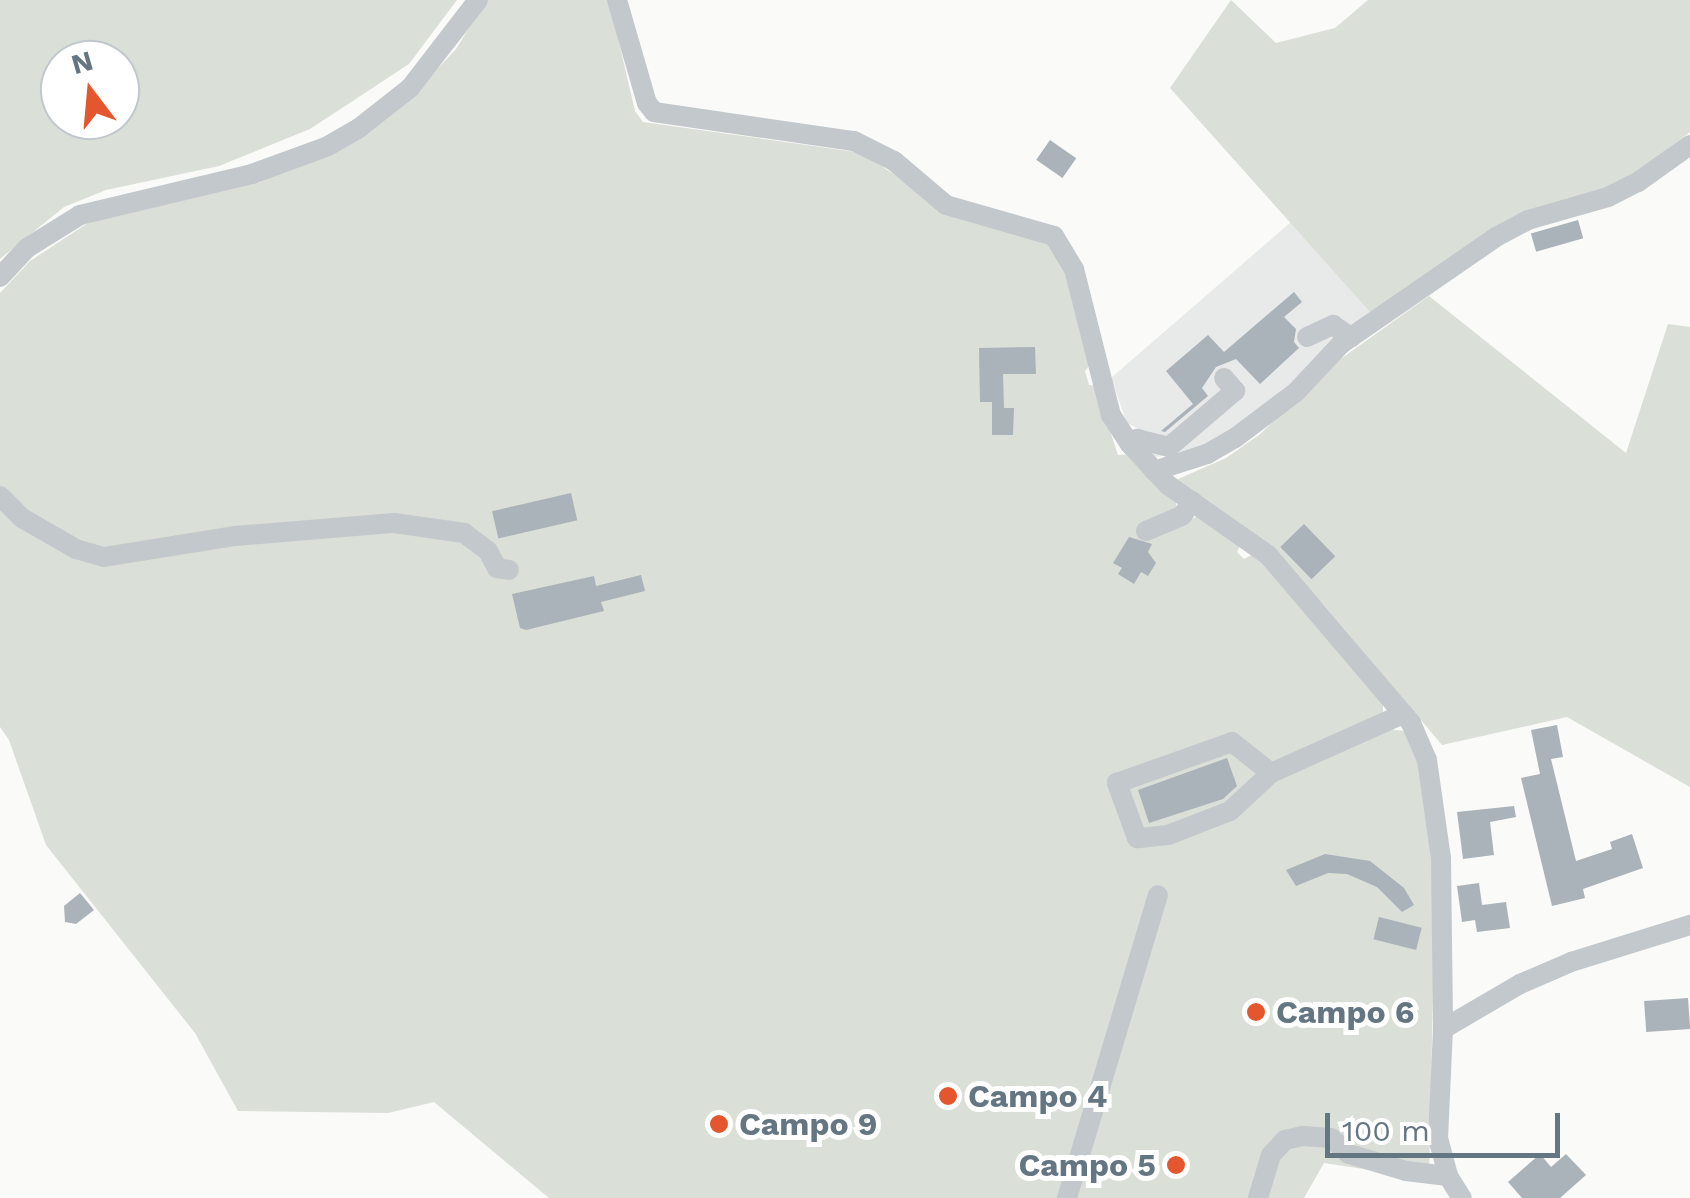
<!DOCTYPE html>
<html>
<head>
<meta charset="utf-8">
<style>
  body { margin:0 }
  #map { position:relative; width:1690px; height:1198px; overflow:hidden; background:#fafaf8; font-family:"Work Sans",sans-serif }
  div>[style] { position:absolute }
  .built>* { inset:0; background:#e8e9e9 }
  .green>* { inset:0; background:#dadfd7 }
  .building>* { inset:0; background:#aab3b9; transform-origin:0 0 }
  .minor>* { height:20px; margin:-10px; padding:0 10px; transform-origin:10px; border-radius:10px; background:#c3c8cc }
  .dots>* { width:28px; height:28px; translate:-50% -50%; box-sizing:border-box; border:5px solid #fff; border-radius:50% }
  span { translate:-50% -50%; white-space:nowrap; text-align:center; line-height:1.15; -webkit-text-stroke:10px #fff; paint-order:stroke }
  .poi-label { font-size:32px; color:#657683; font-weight:700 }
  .left { translate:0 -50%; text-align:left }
  .right { translate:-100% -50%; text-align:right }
  .north { position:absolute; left:40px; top:40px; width:100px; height:100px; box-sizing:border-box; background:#fff; border:2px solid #c1c8cd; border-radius:50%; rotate:344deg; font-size:28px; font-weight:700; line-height:40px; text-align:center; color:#657683 }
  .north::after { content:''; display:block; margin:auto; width:35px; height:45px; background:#e4572e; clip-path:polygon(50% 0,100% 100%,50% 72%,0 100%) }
  .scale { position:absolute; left:1325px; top:1113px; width:235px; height:45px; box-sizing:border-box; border:5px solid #657683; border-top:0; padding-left:12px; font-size:30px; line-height:35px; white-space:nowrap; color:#657683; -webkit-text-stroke:8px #fff; paint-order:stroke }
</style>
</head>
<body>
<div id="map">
  <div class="built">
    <div style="clip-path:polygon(1291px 222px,1370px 312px,1299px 377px,1211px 445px,1156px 457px,1146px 450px,1145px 432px,1127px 423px,1111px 378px)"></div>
  </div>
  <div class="green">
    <div style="clip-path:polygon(evenodd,0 0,457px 0,409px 64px,310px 129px,219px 166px,106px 190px,64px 207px,0 259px,0 0,60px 60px,120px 60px,120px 120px,60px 120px,60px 60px)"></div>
    <div style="clip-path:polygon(486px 0,609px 0,635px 111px,643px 122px,863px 153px,954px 216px,1053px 246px,1062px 256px,1089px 366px,1085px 371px,1089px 385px,1095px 386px,1118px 455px,1131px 454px,1176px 501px,1177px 513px,1189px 519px,1200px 516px,1241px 544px,1237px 552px,1244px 559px,1255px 553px,1383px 703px,1383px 714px,1394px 730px,1407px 731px,1423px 763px,1436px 854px,1429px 1179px,1324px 1163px,1304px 1198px,549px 1198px,434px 1102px,388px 1113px,238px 1111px,195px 1033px,46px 845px,9px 740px,0 727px,0 293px,30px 261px,88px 223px,260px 182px,360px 137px,406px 103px,456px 49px)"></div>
    <div style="clip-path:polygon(1231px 0,1276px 43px,1335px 28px,1368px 0,1690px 0,1690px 132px,1631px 177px,1425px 279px,1370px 312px,1170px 88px)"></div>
    <div style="clip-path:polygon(1429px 296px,1626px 453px,1668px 324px,1690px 327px,1690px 787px,1567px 717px,1442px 745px,1324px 605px,1268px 548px,1176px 480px,1226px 458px,1259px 435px,1335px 363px)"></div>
  </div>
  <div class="building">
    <div style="left:1050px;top:140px;width:32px;height:24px;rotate:35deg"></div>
    <div style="left:1578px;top:220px;width:19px;height:49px;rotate:74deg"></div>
    <div style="clip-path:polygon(1294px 292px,1302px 302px,1284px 317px,1296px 329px,1294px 342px,1299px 348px,1260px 384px,1236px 359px,1216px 367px,1202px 388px,1208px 396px,1165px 432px,1161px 431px,1193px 404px,1166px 371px,1208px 335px,1224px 352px)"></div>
    <div style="clip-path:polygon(1035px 347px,1036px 374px,1003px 374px,1004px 408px,1014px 408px,1013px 435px,992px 435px,992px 402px,980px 402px,979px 348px)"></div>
    <div style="left:571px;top:493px;width:28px;height:81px;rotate:77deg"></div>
    <div style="left:1304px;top:524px;width:45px;height:33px;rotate:46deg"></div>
    <div style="clip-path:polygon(1129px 537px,1152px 544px,1148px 552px,1156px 563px,1148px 576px,1141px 572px,1134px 584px,1118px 574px,1122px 568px,1113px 563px)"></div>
    <div style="clip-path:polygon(641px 575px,645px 591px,601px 602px,604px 611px,526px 630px,520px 628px,512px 594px,594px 576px,596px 586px)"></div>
    <div style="clip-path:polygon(1557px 725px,1563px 757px,1551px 759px,1576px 861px,1612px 849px,1610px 842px,1632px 834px,1643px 868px,1583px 889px,1585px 898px,1552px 906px,1521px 778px,1540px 774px,1531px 730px)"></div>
    <div style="clip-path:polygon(1227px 758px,1237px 786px,1223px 799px,1149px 823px,1138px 790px)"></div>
    <div style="clip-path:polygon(1514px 806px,1516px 817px,1490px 822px,1494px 855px,1463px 859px,1457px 812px)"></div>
    <div style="clip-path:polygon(1325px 854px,1370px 861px,1404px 888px,1414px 905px,1402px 912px,1377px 887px,1347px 874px,1328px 873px,1296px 886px,1286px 870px)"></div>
    <div style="clip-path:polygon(1479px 883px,1482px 905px,1506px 902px,1510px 928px,1477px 932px,1475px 920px,1462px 922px,1457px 886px)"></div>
    <div style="clip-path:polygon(80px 893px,94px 910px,76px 924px,65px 922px,64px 906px)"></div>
    <div style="left:1379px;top:917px;width:44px;height:23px;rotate:14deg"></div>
    <div style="left:1688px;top:998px;width:31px;height:44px;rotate:86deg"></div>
    <div style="clip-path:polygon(1540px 1154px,1551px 1167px,1566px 1154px,1586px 1175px,1560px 1198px,1522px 1198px,1508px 1182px)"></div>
  </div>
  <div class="minor">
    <div style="left:617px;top:0;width:107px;rotate:73.8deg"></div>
    <div style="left:647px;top:103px;width:11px;rotate:52deg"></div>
    <div style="left:654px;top:112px;width:202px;rotate:8.3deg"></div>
    <div style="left:854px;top:141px;width:45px;rotate:26.6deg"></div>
    <div style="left:894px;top:161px;width:68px;rotate:40.2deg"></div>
    <div style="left:946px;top:205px;width:112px;rotate:16deg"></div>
    <div style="left:1054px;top:236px;width:39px;rotate:59deg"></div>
    <div style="left:1074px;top:269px;width:151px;rotate:75.8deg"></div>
    <div style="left:1111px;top:415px;width:35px;rotate:57deg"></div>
    <div style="left:1130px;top:444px;width:56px;rotate:47.2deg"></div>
    <div style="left:1168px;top:485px;width:122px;rotate:35deg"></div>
    <div style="left:1268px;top:555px;width:221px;rotate:49.6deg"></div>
    <div style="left:1411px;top:723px;width:40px;rotate:66.6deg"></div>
    <div style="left:1427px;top:760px;width:99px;rotate:81.9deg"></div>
    <div style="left:1441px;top:858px;width:171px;rotate:89.3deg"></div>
    <div style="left:1443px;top:1029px;width:109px;rotate:92.6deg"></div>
    <div style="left:1438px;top:1138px;width:39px;rotate:75deg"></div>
    <div style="left:1448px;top:1176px;width:26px;rotate:58deg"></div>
    <div style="left:0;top:277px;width:40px;rotate:-47deg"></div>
    <div style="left:27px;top:248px;width:62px;rotate:-31.9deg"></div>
    <div style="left:80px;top:215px;width:177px;rotate:-13.4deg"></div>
    <div style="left:252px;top:174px;width:81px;rotate:-20.2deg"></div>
    <div style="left:328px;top:146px;width:36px;rotate:-30deg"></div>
    <div style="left:359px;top:128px;width:65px;rotate:-38.1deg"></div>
    <div style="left:410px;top:88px;width:111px;rotate:-52.3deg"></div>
    <div style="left:1307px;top:337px;width:29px;rotate:-25deg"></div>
    <div style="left:1333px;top:325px;width:22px;rotate:34deg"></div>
    <div style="left:1130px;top:444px;width:9px;rotate:-36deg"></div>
    <div style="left:1137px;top:439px;width:33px;rotate:14deg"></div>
    <div style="left:1169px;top:447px;width:87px;rotate:-40.3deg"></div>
    <div style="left:1235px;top:391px;width:17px;rotate:-130deg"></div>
    <div style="left:1154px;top:471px;width:56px;rotate:-17.8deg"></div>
    <div style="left:1207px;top:454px;width:32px;rotate:-30deg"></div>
    <div style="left:1235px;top:438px;width:76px;rotate:-37deg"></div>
    <div style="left:1296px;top:392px;width:66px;rotate:-46.8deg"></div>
    <div style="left:1341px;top:344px;width:188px;rotate:-34.6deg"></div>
    <div style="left:1496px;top:237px;width:36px;rotate:-28deg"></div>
    <div style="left:1528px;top:220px;width:83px;rotate:-16deg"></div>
    <div style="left:1608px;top:197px;width:34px;rotate:-27deg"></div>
    <div style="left:1638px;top:182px;width:64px;rotate:-35.4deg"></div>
    <div style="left:0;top:496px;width:31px;rotate:45deg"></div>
    <div style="left:22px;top:518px;width:62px;rotate:29.9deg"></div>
    <div style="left:76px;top:549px;width:29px;rotate:16deg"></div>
    <div style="left:104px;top:557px;width:133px;rotate:-9.1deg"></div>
    <div style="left:235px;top:536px;width:160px;rotate:-4.7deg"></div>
    <div style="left:394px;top:523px;width:71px;rotate:8.1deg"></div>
    <div style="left:464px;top:533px;width:30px;rotate:37deg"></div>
    <div style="left:488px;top:551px;width:19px;rotate:62deg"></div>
    <div style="left:497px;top:568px;width:12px;rotate:9deg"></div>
    <div style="left:1146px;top:531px;width:39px;rotate:-23deg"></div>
    <div style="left:1182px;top:516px;width:18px;rotate:-56deg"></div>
    <div style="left:1271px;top:773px;width:56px;rotate:137.2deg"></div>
    <div style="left:1230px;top:811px;width:66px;rotate:158.8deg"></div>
    <div style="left:1168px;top:835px;width:31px;rotate:174deg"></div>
    <div style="left:1137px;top:838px;width:59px;rotate:-110deg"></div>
    <div style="left:1117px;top:783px;width:122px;rotate:-19.6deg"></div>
    <div style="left:1232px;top:742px;width:50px;rotate:38.5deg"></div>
    <div style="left:1271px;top:773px;width:145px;rotate:-24.1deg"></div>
    <div style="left:1443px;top:1029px;width:89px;rotate:-30.3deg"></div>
    <div style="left:1520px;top:984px;width:56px;rotate:-23.3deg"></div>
    <div style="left:1571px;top:962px;width:125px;rotate:-17.3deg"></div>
    <div style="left:1067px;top:1198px;width:316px;rotate:-73.3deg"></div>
    <div style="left:1258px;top:1198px;width:45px;rotate:-73.2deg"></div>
    <div style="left:1271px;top:1155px;width:21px;rotate:-47deg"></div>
    <div style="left:1285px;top:1140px;width:18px;rotate:-13deg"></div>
    <div style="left:1303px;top:1136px;width:28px;rotate:4deg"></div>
    <div style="left:1331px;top:1138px;width:24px;rotate:42deg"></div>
    <div style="left:1349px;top:1154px;width:59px;rotate:16.6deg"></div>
    <div style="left:1406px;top:1171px;width:42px;rotate:6.8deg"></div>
  </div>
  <div class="dots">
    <div style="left:1256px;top:1012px;background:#e4572e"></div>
    <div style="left:948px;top:1096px;background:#e4572e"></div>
    <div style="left:719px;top:1124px;background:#e4572e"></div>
    <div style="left:1176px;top:1165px;background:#e4572e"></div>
  </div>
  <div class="poi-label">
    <span class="left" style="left:1276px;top:1012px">Campo 6</span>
    <span class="left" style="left:968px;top:1096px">Campo 4</span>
    <span class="left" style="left:739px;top:1124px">Campo 9</span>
    <span class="right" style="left:1156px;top:1165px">Campo 5</span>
  </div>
  <div class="north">N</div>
  <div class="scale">100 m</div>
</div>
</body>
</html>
